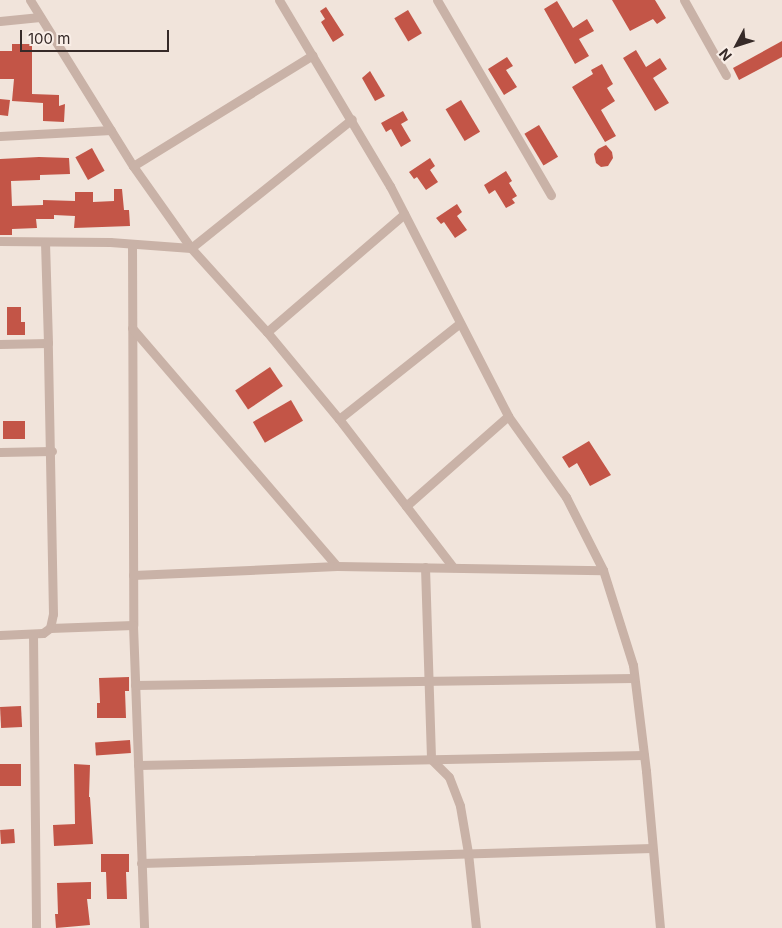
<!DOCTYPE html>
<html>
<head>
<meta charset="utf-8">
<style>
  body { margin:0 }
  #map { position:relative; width:782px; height:928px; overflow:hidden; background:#f1e4db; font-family:Inter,sans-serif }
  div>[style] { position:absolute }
  .building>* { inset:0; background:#c35547; transform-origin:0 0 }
  .minor>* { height:9px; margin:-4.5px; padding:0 4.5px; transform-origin:4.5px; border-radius:4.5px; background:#c9b2a7 }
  span { translate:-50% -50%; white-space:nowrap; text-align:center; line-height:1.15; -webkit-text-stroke:4px #f9eee7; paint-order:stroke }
  .north { position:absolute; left:712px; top:20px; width:50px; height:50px; -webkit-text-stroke:4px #f9eee7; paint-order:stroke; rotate:230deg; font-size:14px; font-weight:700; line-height:20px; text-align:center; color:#362a28 }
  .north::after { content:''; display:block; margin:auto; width:18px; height:22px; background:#362a28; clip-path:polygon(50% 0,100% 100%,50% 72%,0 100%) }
  .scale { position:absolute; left:20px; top:30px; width:149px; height:22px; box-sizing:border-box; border:2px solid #362a28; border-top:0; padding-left:6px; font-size:15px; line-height:18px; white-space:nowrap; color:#362a28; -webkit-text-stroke:4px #f9eee7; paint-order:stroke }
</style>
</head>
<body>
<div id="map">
  <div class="building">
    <div style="clip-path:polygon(612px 0,655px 0,666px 18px,657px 24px,653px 19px,630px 31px)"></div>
    <div style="clip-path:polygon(557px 1px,573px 28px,587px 19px,594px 31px,579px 39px,589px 56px,575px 64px,544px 9px)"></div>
    <div style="clip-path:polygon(326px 7px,344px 35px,333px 42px,321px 22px,325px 19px,320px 11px)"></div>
    <div style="left:408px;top:10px;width:27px;height:16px;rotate:59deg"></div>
    <div style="clip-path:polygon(782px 41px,782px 57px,739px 80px,733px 68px)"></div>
    <div style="clip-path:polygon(12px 44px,32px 44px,32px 94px,59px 95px,59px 106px,65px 104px,64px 122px,43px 121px,43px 103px,12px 101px,14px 79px,0 79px,0 51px,12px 51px)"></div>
    <div style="clip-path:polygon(636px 50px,646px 67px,660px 58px,667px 69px,653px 78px,669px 103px,655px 111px,623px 58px)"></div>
    <div style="clip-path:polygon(507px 57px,513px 66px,506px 70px,517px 87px,504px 95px,488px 69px)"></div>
    <div style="clip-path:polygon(602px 64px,613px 84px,607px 88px,615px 101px,601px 110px,616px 136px,605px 142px,572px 87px,593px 74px,591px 70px)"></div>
    <div style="clip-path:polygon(370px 71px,385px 96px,375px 101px,362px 78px)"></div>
    <div style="clip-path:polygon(0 99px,10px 100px,8px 116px,0 115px)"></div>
    <div style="left:461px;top:100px;width:37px;height:18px;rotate:59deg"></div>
    <div style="clip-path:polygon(403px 111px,408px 120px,401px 124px,411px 141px,401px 147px,391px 129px,386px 132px,381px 123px)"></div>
    <div style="left:539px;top:125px;width:37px;height:17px;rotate:59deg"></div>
    <div style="clip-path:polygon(606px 145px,612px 152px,613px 158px,608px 166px,601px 167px,596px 163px,594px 154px,598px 149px)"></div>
    <div style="left:92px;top:148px;width:26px;height:19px;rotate:61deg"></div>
    <div style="clip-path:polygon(39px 157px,69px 158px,70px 174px,40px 175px,40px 180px,11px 181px,12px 206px,43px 205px,43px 200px,75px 201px,75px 192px,93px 192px,93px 202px,114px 201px,114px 189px,122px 189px,124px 210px,129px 210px,130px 226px,74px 228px,75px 216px,54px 215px,54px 219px,36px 219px,37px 228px,12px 229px,12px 235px,0 235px,0 159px)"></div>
    <div style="clip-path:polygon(430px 158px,435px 166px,430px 170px,438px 182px,426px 190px,417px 177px,414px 179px,409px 172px)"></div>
    <div style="clip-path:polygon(506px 171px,512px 181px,509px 183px,517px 196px,512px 199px,515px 203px,506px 208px,495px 190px,489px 194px,484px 185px)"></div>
    <div style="clip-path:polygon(457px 204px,462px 212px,457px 216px,467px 230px,455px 238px,444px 222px,441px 224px,436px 218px)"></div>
    <div style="clip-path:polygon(7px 307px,21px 307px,21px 322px,25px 322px,25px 335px,7px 335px)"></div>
    <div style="left:270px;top:367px;width:23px;height:42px;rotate:56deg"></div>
    <div style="left:291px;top:400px;width:24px;height:44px;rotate:60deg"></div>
    <div style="left:25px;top:421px;width:18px;height:22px;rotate:90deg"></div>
    <div style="clip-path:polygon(589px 441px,611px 475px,590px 486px,577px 463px,569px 468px,562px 457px)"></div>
    <div style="clip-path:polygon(129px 677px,129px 691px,125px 691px,126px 718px,97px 718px,97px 703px,100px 703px,99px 678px)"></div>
    <div style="left:21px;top:706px;width:21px;height:21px;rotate:87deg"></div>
    <div style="left:130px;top:740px;width:13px;height:35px;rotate:86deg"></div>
    <div style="left:0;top:764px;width:21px;height:22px"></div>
    <div style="clip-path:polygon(74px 764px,90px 765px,89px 797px,90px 797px,93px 844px,54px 846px,53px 825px,75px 824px)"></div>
    <div style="left:14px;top:829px;width:14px;height:14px;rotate:86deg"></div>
    <div style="clip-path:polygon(101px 854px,129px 854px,129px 872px,126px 872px,127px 899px,107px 899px,106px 872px,101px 872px)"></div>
    <div style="clip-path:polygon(91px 882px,91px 899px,87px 899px,90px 925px,56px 928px,55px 914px,58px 914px,57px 883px)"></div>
  </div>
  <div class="minor">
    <div style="left:30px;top:0;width:195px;rotate:58.2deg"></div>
    <div style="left:133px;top:166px;width:100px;rotate:54.7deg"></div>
    <div style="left:191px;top:248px;width:113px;rotate:47.9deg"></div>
    <div style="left:267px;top:332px;width:113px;rotate:50.4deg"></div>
    <div style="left:339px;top:419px;width:187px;rotate:52.4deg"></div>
    <div style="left:279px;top:0;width:217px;rotate:59.2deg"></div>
    <div style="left:390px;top:186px;width:259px;rotate:62.8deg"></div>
    <div style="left:508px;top:416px;width:100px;rotate:54.4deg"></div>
    <div style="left:566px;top:497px;width:82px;rotate:63.1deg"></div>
    <div style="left:603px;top:570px;width:100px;rotate:72.5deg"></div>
    <div style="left:633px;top:665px;width:107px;rotate:83deg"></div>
    <div style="left:646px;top:771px;width:158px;rotate:84.9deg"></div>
    <div style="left:437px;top:0;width:226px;rotate:59.7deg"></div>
    <div style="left:684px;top:0;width:86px;rotate:60.8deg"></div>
    <div style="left:0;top:21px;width:40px;rotate:-5.7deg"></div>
    <div style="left:0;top:136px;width:111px;rotate:-3.1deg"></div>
    <div style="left:133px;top:166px;width:211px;rotate:-31.7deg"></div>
    <div style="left:0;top:241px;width:110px;rotate:0.5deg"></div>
    <div style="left:110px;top:242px;width:81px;rotate:4.2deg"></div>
    <div style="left:191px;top:248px;width:206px;rotate:-38.7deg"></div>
    <div style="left:132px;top:244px;width:381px;rotate:89.8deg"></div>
    <div style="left:133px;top:625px;width:303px;rotate:87.9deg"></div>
    <div style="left:132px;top:328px;width:314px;rotate:49.3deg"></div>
    <div style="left:267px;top:332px;width:181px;rotate:-40.7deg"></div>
    <div style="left:0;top:344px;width:48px;rotate:-1.2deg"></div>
    <div style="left:48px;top:343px;width:101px;rotate:-91.7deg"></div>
    <div style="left:339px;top:419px;width:154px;rotate:-38.4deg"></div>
    <div style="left:0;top:452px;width:52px;rotate:-1.1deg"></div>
    <div style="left:406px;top:506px;width:136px;rotate:-41.4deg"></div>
    <div style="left:425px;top:567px;width:192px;rotate:88.2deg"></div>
    <div style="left:431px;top:759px;width:25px;rotate:45deg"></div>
    <div style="left:449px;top:777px;width:31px;rotate:69deg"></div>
    <div style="left:460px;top:806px;width:48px;rotate:80.3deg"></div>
    <div style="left:468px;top:853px;width:75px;rotate:83.9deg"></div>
    <div style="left:133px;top:575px;width:204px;rotate:-2.5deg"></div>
    <div style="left:337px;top:566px;width:266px;rotate:0.9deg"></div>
    <div style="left:50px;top:628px;width:83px;rotate:-2.1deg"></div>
    <div style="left:0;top:635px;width:43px;rotate:-2.7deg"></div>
    <div style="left:43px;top:633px;width:9px;rotate:-36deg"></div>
    <div style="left:50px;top:628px;width:14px;rotate:-78deg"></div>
    <div style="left:53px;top:614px;width:271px;rotate:-91.1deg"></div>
    <div style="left:33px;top:635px;width:293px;rotate:89.4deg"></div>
    <div style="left:135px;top:685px;width:499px;rotate:-0.8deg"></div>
    <div style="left:138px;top:765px;width:506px;rotate:-1.13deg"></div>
    <div style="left:141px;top:863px;width:511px;rotate:-1.68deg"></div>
  </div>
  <div class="north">N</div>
  <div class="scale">100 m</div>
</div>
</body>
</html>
